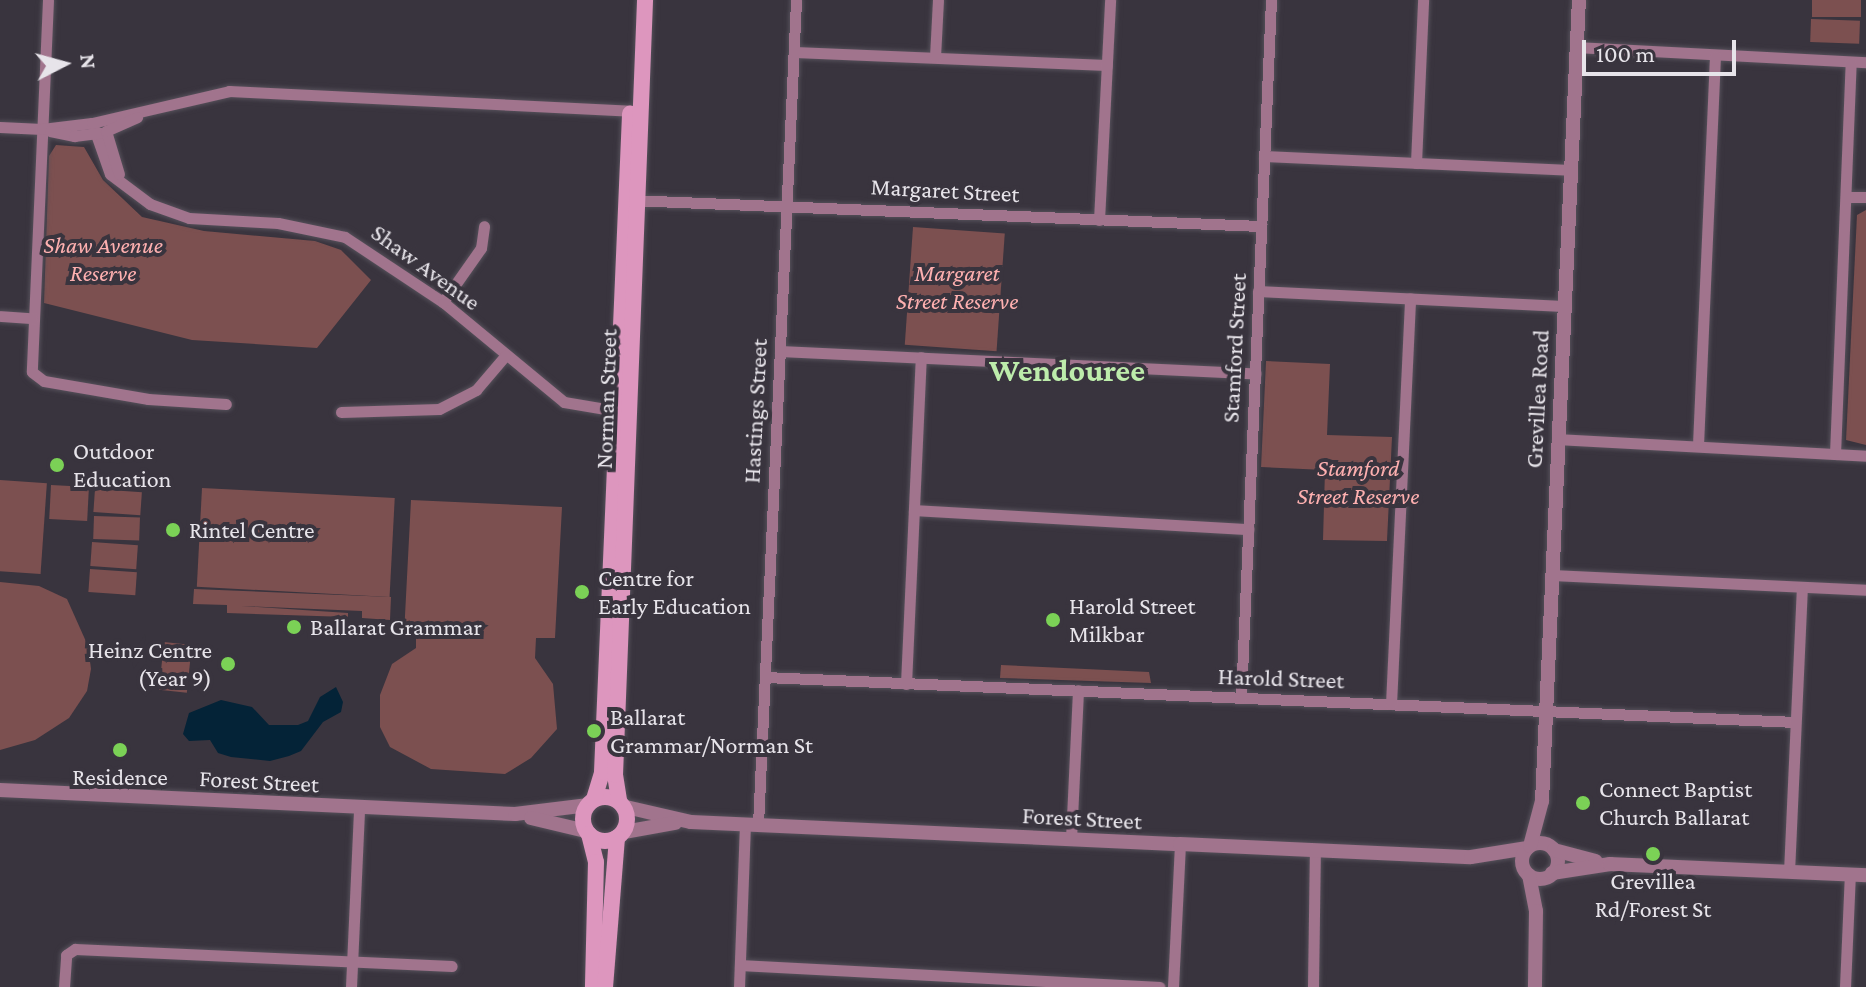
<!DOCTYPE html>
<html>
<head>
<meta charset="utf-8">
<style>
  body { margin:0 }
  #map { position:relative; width:1866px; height:987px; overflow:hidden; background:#39343e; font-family:"Crimson Pro",serif }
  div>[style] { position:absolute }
  .green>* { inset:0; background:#7c5050; transform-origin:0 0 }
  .water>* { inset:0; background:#042337 }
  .roads { filter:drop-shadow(0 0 2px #55505a) drop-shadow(0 0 2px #55505a) }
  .minor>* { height:11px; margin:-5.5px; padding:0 5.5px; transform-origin:5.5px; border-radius:5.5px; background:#a1748d }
  .tertiary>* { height:14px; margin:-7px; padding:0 7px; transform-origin:7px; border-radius:7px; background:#a1748d }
  .tertiary>.ring { margin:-7px; padding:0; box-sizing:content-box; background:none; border:14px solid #a1748d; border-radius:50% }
  .secondary>* { height:16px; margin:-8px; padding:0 8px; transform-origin:8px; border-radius:8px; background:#dd96be }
  .secondary>.ring { margin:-8px; padding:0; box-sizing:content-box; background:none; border:16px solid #dd96be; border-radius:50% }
  .dots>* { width:22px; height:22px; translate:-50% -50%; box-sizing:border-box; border:4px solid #39343e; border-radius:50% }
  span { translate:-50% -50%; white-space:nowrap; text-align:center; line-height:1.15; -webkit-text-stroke:8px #39343e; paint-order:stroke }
  .street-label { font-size:24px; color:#e7e4ea }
  .park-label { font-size:24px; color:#feb0b0; font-style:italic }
  .poi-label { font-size:24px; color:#e7e4ea }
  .left { translate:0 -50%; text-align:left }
  .right { translate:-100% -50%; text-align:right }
  .district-label { font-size:32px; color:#bdecab; font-weight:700 }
  .north { position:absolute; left:24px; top:24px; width:80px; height:80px; -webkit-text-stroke:6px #39343e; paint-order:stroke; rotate:84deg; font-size:22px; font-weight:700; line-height:32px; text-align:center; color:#e7e4ea }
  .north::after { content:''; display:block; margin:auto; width:28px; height:36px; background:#e7e4ea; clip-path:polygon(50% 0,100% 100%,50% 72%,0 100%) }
  .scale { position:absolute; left:1582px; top:40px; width:154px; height:36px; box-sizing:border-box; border:4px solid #e7e4ea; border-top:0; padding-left:10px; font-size:24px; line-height:28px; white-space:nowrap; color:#e7e4ea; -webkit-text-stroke:6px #39343e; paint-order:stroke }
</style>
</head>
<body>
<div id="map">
  <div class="green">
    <div style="left:1812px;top:0;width:49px;height:17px"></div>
    <div style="left:1811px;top:19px;width:49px;height:23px;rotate:2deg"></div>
    <div style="clip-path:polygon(56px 145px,84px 147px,103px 180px,142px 217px,204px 231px,315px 241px,341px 250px,371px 280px,317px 348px,192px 340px,44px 303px,49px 156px)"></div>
    <div style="clip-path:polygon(1866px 210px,1866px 445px,1846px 440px,1857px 215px)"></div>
    <div style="left:913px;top:227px;width:92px;height:118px;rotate:4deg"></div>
    <div style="clip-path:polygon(1266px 361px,1330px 364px,1327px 435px,1392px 437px,1387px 541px,1323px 540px,1325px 470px,1261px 467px)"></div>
    <div style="left:0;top:480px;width:47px;height:91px;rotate:4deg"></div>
    <div style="left:51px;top:485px;width:38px;height:34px;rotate:3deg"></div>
    <div style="left:202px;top:488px;width:193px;height:99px;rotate:3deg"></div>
    <div style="left:95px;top:489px;width:47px;height:23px;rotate:4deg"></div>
    <div style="clip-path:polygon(411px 500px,562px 507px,555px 638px,536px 638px,535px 658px,553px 684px,557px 729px,531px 758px,505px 774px,431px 769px,390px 747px,380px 727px,380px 695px,392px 664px,416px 648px,416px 636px,404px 635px)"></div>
    <div style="left:94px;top:516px;width:46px;height:23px;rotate:2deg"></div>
    <div style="left:92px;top:542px;width:46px;height:24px;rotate:4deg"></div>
    <div style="left:90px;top:569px;width:47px;height:23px;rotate:4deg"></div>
    <div style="clip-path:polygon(0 582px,39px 586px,67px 599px,88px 646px,91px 669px,87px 691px,69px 718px,35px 740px,0 750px)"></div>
    <div style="clip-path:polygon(194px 589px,391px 597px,390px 620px,362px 618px,362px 611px,241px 606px,348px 613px,348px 617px,227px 613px,227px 605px,193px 604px)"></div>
    <div style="left:164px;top:642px;width:28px;height:48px;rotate:6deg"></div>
    <div style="clip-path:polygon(1001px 665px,1149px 672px,1151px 683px,1000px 678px)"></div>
  </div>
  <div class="water">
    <div style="clip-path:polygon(336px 687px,343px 702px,341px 712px,323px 722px,301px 751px,289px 756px,270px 761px,231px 757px,218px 753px,210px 740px,189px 741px,183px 734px,189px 713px,221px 700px,252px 707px,269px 725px,298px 725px,308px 721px,320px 697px)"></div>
  </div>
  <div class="roads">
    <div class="minor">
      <div style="left:48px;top:0;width:372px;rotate:92.5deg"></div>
      <div style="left:32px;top:372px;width:15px;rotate:37deg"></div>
      <div style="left:44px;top:381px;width:106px;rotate:9.8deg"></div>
      <div style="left:148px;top:399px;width:78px;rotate:3.7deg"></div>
      <div style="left:1576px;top:47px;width:290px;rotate:3deg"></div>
      <div style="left:794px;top:52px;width:313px;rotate:2.4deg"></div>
      <div style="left:935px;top:57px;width:57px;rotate:-87deg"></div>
      <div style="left:92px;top:123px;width:54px;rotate:70.6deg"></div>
      <div style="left:110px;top:174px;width:50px;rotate:36.9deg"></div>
      <div style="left:150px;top:204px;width:41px;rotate:19.7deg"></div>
      <div style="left:189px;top:218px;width:89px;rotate:3.2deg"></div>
      <div style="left:278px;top:223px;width:68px;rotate:11.8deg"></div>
      <div style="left:345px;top:237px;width:118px;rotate:33.6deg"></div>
      <div style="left:443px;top:302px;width:157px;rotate:39.6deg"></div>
      <div style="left:564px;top:402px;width:60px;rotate:9.6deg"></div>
      <div style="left:0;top:127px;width:42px;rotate:2.7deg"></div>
      <div style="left:42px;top:129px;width:50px;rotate:-6.8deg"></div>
      <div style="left:92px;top:123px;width:141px;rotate:-13.1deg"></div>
      <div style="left:229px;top:91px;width:407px;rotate:2.8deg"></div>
      <div style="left:50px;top:131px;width:25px;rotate:12deg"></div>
      <div style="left:74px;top:136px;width:26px;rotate:-7deg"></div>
      <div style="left:1264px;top:156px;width:306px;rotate:2.6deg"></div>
      <div style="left:1416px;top:163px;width:163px;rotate:-87.5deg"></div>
      <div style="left:119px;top:174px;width:45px;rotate:-106.8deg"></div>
      <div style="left:106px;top:131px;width:34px;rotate:-24deg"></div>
      <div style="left:1846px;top:197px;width:20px"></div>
      <div style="left:630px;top:200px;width:632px;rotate:2.36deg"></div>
      <div style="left:1099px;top:220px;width:220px;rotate:-87.1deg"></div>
      <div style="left:1258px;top:291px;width:305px;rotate:2.8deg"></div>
      <div style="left:443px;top:302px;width:66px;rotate:-54.9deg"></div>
      <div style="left:481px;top:248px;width:22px;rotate:-82deg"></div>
      <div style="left:0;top:316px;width:32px;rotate:4deg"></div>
      <div style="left:780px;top:351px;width:476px;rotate:2.7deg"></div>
      <div style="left:341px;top:412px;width:98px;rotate:-1.8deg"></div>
      <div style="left:439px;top:409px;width:42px;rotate:-27.2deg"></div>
      <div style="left:476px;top:390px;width:45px;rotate:-49.5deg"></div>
      <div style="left:1557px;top:439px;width:309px;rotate:3.1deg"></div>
      <div style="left:1698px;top:445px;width:389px;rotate:-87.5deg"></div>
      <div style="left:1835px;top:454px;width:392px;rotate:-87.7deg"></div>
      <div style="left:914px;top:510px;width:335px;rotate:3.3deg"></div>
      <div style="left:1552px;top:575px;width:314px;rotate:2.7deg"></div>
      <div style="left:765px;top:677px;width:1030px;rotate:2.5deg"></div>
      <div style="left:906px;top:684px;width:327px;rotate:-87.4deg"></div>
      <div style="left:1241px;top:698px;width:699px;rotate:-87.54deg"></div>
      <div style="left:1391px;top:704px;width:406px;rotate:-87.3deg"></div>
      <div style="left:758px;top:825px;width:826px;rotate:-87.36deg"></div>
      <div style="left:1071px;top:839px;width:149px;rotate:-87.3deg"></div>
      <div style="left:1789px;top:872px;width:285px;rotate:-87.4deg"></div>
      <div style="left:740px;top:965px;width:420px;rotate:3deg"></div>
      <div style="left:64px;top:987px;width:32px;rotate:-86deg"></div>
      <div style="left:66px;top:955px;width:11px;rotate:-34deg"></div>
      <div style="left:75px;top:949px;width:377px;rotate:2.6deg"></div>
      <div style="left:351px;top:987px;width:179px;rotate:-87.4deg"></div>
      <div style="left:739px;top:987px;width:163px;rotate:-87.9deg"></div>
      <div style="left:1173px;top:987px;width:143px;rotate:-87.2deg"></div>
      <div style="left:1313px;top:987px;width:137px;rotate:-89.2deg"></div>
      <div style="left:1845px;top:987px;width:113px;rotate:-87.5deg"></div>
    </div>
    <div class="tertiary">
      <div style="left:0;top:790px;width:516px;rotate:2.67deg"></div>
      <div style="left:515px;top:814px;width:74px;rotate:-7deg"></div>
      <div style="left:626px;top:807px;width:67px;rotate:13deg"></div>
      <div style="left:691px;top:822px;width:489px;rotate:2.6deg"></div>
      <div style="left:1180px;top:844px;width:291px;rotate:2.6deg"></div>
      <div style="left:1471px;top:857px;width:57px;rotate:-9.1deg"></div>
      <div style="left:531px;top:818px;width:57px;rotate:13.3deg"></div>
      <div style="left:624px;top:832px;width:52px;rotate:-10deg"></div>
      <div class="ring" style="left:1522px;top:843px;width:22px;height:22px"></div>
      <div style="left:1530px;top:846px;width:47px;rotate:-75.1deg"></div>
      <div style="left:1542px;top:801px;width:802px;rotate:-87.36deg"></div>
      <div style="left:1554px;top:850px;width:43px;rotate:14.7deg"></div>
      <div style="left:1552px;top:873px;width:59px;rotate:-8.8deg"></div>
      <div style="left:1610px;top:864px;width:256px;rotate:2.5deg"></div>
      <div style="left:1529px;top:875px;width:37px;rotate:79deg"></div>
      <div style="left:1536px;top:911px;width:76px;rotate:90.8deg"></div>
    </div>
    <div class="secondary">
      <div class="ring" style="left:583px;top:797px;width:28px;height:28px"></div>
      <div style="left:594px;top:799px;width:28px;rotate:-73deg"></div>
      <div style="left:602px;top:772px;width:659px;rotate:-87.56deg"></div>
      <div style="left:619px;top:800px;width:25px;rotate:-99deg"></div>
      <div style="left:615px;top:775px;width:776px;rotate:-87.78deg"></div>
      <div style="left:589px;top:834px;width:29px;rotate:76deg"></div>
      <div style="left:596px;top:862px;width:125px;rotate:91.4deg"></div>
      <div style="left:605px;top:987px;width:150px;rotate:-85.4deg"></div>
    </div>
  </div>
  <div class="dots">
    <div style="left:57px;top:465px;background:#7bd156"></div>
    <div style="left:173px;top:530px;background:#7bd156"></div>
    <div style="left:582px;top:592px;background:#7bd156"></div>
    <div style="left:1053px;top:620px;background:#7bd156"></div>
    <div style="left:294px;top:627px;background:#7bd156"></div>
    <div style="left:228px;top:664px;background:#7bd156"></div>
    <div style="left:594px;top:731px;background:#7bd156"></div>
    <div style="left:120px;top:750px;background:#7bd156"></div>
    <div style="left:1583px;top:803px;background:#7bd156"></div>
    <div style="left:1653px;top:854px;background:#7bd156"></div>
  </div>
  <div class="street-label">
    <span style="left:945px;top:190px;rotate:3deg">Margaret Street</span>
    <span style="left:426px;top:267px;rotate:36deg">Shaw Avenue</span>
    <span style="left:1234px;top:348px;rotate:-87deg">Stamford Street</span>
    <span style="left:606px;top:399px;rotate:-88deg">Norman Street</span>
    <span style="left:1537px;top:399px;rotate:-87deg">Grevillea Road</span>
    <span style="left:755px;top:411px;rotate:-87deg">Hastings Street</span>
    <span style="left:1281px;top:678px;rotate:2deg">Harold Street</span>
    <span style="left:259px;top:781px;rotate:3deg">Forest Street</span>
    <span style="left:1082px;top:818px;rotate:3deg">Forest Street</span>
  </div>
  <div class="park-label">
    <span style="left:103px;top:259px">Shaw Avenue<br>Reserve</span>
    <span style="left:957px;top:287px">Margaret<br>Street Reserve</span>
    <span style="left:1358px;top:482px">Stamford<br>Street Reserve</span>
  </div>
  <div class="poi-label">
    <span class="left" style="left:73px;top:465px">Outdoor<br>Education</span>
    <span class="left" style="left:189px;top:530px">Rintel Centre</span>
    <span class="left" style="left:598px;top:592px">Centre for<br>Early Education</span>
    <span class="left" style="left:1069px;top:620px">Harold Street<br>Milkbar</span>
    <span class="left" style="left:310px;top:627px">Ballarat Grammar</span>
    <span class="right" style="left:212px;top:664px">Heinz Centre<br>(Year 9)</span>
    <span class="left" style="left:610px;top:731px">Ballarat<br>Grammar/Norman St</span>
    <span style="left:120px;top:777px">Residence</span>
    <span class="left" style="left:1599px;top:803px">Connect Baptist<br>Church Ballarat</span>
    <span style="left:1653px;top:895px">Grevillea<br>Rd/Forest St</span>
  </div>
  <div class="district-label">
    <span style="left:1067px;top:370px">Wendouree</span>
  </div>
  <div class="north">N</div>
  <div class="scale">100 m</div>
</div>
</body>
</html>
